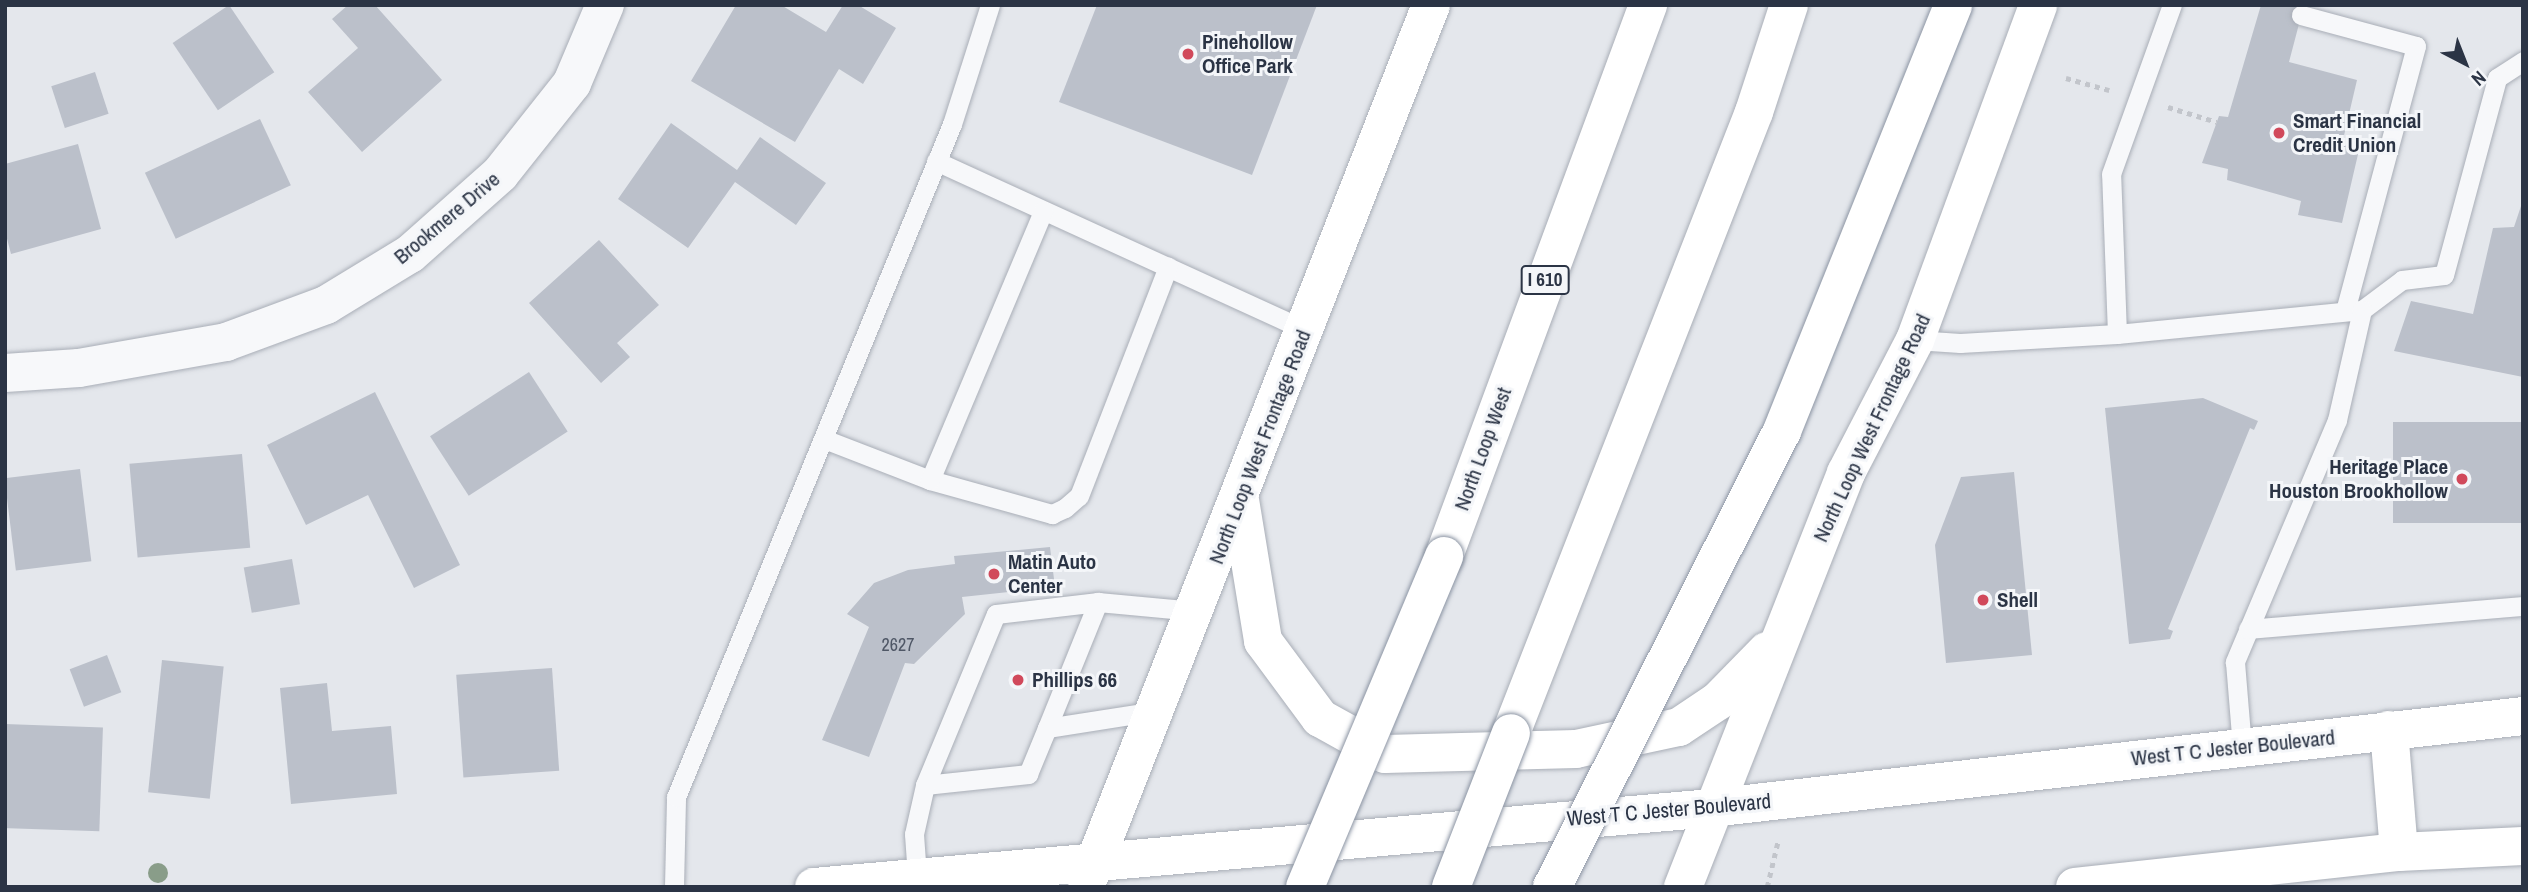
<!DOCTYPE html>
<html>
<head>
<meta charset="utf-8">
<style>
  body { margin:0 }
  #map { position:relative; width:2528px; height:892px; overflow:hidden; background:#e4e7ec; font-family:"Archivo Narrow",sans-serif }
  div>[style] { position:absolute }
  .building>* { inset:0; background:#bbc0ca; transform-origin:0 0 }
  .path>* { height:4.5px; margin-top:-2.25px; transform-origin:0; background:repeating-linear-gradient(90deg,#c2c5cb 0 5px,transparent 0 10px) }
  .roads { filter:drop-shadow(0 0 2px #a9aeb7) drop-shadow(0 0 2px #a9aeb7) }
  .lane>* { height:19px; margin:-9.5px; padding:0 9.5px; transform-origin:9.5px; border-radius:9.5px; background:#f7f8fa }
  .street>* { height:38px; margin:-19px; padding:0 19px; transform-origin:19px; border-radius:19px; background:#f7f8fa }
  .secondary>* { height:38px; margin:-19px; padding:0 19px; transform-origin:19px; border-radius:19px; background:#fff }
  .highway>* { height:38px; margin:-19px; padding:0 19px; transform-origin:19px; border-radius:19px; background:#fff }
  .bridges { filter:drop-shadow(0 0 2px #8b94a3) drop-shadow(0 0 2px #8b94a3) }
  .highway-bridge>* { height:38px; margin:-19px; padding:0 19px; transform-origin:19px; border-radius:19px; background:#fff }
  .trees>* { width:20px; height:20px; margin:-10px; border-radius:50%; background:#899d89 }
  .dots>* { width:19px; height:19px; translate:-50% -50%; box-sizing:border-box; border:4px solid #f4f6f9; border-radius:50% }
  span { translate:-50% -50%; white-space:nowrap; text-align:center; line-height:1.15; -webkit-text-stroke:6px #f4f6f9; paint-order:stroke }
  .number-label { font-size:18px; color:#4f5766 }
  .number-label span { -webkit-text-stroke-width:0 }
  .shield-label span { padding:2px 5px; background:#f4f6f9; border:2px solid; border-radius:5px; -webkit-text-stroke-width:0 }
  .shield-label { font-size:19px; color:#2b3445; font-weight:700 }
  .poi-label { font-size:21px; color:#2b3445; font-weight:700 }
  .left { translate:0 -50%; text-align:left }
  .right { translate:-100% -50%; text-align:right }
  .street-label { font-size:21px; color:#2b3445 }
  .frame { position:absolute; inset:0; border:7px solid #2b3445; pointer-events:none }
  .north { position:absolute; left:2430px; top:28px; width:70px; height:70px; -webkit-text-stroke:5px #f4f6f9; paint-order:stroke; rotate:138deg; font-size:19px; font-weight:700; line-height:28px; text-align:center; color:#2b3445 }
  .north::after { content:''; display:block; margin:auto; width:24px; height:32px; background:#2b3445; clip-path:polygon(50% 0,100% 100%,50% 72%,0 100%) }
</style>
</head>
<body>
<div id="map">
  <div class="building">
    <div style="left:229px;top:5px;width:81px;height:68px;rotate:56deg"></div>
    <div style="clip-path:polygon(348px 5px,375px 5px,442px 80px,362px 152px,308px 92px,358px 48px,332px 19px)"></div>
    <div style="clip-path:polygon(736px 5px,781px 5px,826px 32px,843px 5px,858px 5px,896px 28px,863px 84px,839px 69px,795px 142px,691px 81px)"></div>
    <div style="clip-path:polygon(1097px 5px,1317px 5px,1252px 175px,1059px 102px)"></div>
    <div style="clip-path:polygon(2261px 5px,2304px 5px,2289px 62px,2357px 80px,2342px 144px,2359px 150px,2342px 223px,2298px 215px,2301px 201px,2227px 180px,2228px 169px,2202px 163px,2219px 116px,2228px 117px)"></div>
    <div style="left:95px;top:72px;width:44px;height:46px;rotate:72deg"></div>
    <div style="left:260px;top:119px;width:73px;height:127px;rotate:65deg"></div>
    <div style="clip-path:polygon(671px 123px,737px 170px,760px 137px,826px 183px,796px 225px,735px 182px,688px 248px,618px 199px)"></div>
    <div style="clip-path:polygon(78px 144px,101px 229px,11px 254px,5px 231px,5px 164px)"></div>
    <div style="clip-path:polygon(2523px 200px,2523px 377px,2394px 351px,2411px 301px,2473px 314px,2493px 228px,2514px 227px)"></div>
    <div style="clip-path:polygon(599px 240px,659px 305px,617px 343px,630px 357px,601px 383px,529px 303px)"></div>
    <div style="left:529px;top:372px;width:71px;height:118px;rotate:57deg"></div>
    <div style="clip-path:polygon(375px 392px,460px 565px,414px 588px,368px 495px,306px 525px,267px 445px)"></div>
    <div style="clip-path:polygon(2203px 398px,2258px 421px,2254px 430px,2250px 428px,2168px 629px,2173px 631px,2170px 639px,2129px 644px,2105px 408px)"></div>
    <div style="left:2523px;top:422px;width:101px;height:130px;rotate:90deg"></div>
    <div style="left:242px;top:454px;width:94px;height:113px;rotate:85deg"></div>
    <div style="left:80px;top:469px;width:93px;height:76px;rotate:83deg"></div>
    <div style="clip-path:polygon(2014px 472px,2032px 655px,1946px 663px,1935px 545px,1961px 477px)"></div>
    <div style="clip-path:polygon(1050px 547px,1055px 587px,962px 597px,965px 614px,914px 664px,905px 663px,869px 757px,822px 740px,869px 627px,847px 614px,874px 583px,908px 570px,955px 564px,954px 556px)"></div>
    <div style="left:292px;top:559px;width:46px;height:49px;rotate:80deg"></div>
    <div style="left:107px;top:655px;width:40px;height:40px;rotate:69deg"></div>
    <div style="left:162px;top:660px;width:62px;height:133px;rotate:6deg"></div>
    <div style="left:552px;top:668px;width:103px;height:96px;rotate:86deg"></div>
    <div style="clip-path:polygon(327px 683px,332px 731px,391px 726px,397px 794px,291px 804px,280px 688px)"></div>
    <div style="left:5px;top:724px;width:98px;height:104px;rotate:2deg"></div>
  </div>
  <div class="path">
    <div style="left:2066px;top:78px;width:45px;rotate:15.6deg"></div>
    <div style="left:2168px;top:107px;width:51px;rotate:17deg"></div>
    <div style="left:1767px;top:887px;width:47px;rotate:-76.6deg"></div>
  </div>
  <div class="roads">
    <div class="lane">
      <div style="left:2301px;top:15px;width:119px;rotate:15.1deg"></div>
      <div style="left:2416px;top:46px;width:274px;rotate:105deg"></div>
      <div style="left:936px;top:161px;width:406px;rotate:24.6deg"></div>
      <div style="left:2362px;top:310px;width:50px;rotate:-36.9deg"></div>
      <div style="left:2402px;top:280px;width:42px;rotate:-6.8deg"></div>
      <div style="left:2444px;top:275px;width:204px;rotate:-74.9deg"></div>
      <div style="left:2497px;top:78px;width:31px;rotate:-33deg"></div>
      <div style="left:2117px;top:334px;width:160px;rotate:-92.1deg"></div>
      <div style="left:2111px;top:174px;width:180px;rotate:-70.2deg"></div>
      <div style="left:1915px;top:340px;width:45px;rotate:3.8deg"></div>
      <div style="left:1960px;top:343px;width:157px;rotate:-3.3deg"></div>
      <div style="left:2117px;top:334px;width:246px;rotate:-5.6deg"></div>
      <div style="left:2362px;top:310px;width:113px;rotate:102.8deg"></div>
      <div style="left:2337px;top:420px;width:263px;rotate:112.9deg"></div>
      <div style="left:2235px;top:662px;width:85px;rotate:85.3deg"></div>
      <div style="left:824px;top:439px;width:114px;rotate:21.1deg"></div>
      <div style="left:930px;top:480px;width:127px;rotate:15.6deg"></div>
      <div style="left:1052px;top:514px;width:14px;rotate:-25deg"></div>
      <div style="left:1065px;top:508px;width:18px;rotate:-41deg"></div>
      <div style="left:1079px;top:496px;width:246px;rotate:-68.8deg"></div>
      <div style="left:930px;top:480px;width:292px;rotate:-67.2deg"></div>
      <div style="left:2248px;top:629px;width:276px;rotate:-4.8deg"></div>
      <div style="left:1047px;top:728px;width:136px;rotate:-68deg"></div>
      <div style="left:925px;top:785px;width:104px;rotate:-6.1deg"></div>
      <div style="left:1028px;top:774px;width:50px;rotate:-67.6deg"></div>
      <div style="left:1047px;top:728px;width:109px;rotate:-8.9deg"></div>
      <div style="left:917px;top:876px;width:42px;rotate:-94.1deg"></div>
      <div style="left:914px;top:834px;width:50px;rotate:-77.3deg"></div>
      <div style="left:925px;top:785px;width:185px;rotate:-67.5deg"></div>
      <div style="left:996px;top:614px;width:103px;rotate:-6.7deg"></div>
      <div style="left:1098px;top:602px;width:97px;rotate:5.3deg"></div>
      <div style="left:674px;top:887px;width:90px;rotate:-88.7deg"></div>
      <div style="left:676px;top:797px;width:727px;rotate:-67.7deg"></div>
      <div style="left:952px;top:124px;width:125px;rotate:-72.3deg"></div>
    </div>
    <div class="street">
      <div style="left:5px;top:373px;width:74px;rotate:-3.9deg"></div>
      <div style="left:79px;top:368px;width:149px;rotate:-10deg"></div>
      <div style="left:226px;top:342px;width:107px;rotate:-20.3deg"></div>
      <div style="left:326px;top:305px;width:98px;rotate:-31.3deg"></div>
      <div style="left:410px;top:254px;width:120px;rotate:-41.6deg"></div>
      <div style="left:500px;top:174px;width:116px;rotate:-51.6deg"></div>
      <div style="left:572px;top:83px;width:85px;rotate:-67.1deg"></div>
    </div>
    <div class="secondary">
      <div style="left:1240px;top:500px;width:143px;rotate:80.7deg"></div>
      <div style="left:1263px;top:641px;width:96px;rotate:53.5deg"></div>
      <div style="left:1320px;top:718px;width:74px;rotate:29deg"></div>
      <div style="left:1385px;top:754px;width:191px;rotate:-1.5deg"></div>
      <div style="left:1576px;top:749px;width:105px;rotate:-12.1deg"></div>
      <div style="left:1679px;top:727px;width:47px;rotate:-33.7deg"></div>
      <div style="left:1718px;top:701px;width:70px;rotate:-45.6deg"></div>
      <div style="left:2389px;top:730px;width:122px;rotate:85.3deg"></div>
      <div style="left:1087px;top:882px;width:942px;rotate:-68.58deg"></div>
      <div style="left:814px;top:887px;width:900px;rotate:-5.03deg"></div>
      <div style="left:1711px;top:808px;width:817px;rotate:-6.46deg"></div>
      <div style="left:1683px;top:887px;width:445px;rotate:-68.5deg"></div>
      <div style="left:1846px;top:473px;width:150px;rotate:-62.6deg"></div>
      <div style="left:1915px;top:340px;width:357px;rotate:-69.8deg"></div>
      <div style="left:2075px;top:887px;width:326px;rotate:-6.2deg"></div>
      <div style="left:2399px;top:852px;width:124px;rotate:-2.8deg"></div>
    </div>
    <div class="highway">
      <div style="left:1444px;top:556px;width:588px;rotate:-69.68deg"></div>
      <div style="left:1511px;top:733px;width:667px;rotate:-68.63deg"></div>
      <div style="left:1754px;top:112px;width:113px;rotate:-71.9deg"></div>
    </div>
  </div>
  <div class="bridges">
    <div class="highway-bridge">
      <div style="left:1305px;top:887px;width:359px;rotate:-67.2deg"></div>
      <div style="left:1451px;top:887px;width:165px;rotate:-68.7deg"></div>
      <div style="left:1552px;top:887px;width:511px;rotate:-63.23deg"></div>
      <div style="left:1782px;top:431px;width:459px;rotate:-68.1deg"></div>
    </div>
  </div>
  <div class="trees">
    <div style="left:158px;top:873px"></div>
  </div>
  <div class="dots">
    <div style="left:1188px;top:54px;background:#d1495b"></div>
    <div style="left:2279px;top:133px;background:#d1495b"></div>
    <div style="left:2462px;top:479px;background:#d1495b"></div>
    <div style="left:994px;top:574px;background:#d1495b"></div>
    <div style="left:1983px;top:600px;background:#d1495b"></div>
    <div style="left:1018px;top:680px;background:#d1495b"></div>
  </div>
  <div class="number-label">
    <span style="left:898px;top:645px">2627</span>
  </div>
  <div class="shield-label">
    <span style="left:1545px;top:280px">I 610</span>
  </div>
  <div class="poi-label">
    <span class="left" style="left:1202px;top:54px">Pinehollow<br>Office Park</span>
    <span class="left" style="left:2293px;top:133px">Smart Financial<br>Credit Union</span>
    <span class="right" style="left:2448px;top:479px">Heritage Place<br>Houston Brookhollow</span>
    <span class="left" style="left:1008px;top:574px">Matin Auto<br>Center</span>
    <span class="left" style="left:1997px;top:600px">Shell</span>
    <span class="left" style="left:1032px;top:680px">Phillips 66</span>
  </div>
  <div class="street-label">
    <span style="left:447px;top:218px;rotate:-40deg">Brookmere Drive</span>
    <span style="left:1872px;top:428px;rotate:-65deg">North Loop West Frontage Road</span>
    <span style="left:1260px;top:447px;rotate:-69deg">North Loop West Frontage Road</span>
    <span style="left:1483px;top:449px;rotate:-70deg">North Loop West</span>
    <span style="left:2233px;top:748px;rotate:-6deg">West T C Jester Boulevard</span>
    <span style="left:1669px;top:810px;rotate:-5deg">West T C Jester Boulevard</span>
  </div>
  <div class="frame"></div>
  <div class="north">N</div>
</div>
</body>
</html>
